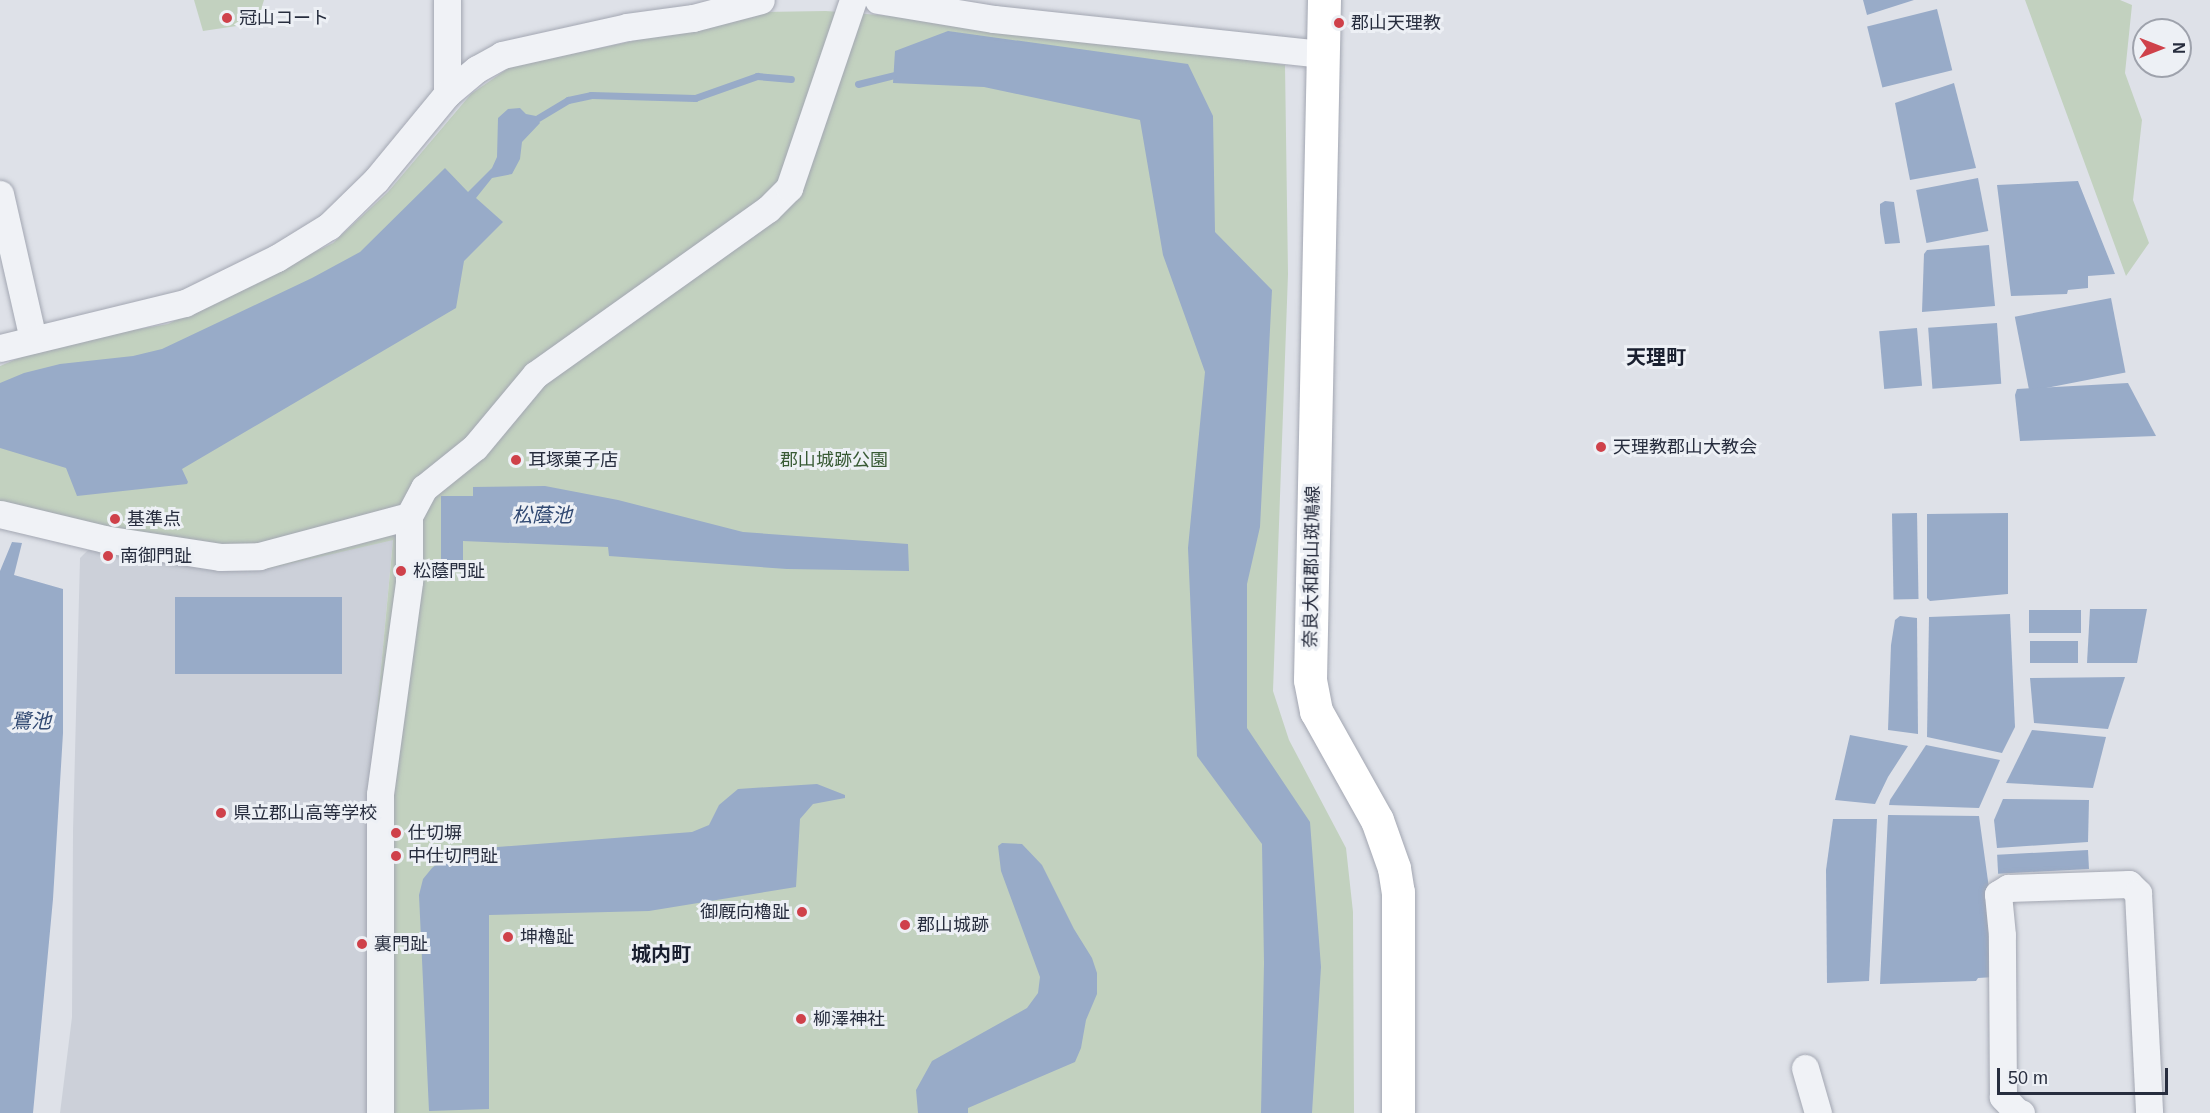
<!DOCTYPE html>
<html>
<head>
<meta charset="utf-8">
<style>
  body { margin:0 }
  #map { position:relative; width:2210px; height:1113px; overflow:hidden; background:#dee1e8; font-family:Arial,"Noto Sans JP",sans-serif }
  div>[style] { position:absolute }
  .built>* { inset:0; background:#ccd0d9 }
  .green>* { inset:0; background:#c2d1bf }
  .water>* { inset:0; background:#98abc8; transform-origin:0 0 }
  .stream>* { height:7px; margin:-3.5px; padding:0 3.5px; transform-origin:3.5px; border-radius:3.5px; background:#98abc8 }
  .roads { filter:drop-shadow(0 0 2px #a3a7b2) drop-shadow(0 0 2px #a3a7b2) }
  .minor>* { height:27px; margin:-13.5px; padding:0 13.5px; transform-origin:13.5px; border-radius:13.5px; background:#f0f2f6 }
  .primary>* { height:33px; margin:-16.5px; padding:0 16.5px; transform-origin:16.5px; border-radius:16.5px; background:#fff }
  .dots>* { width:16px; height:16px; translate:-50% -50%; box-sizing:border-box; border:3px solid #edf0f5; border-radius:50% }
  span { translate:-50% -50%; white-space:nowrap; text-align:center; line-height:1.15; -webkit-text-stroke:6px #edf0f5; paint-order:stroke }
  .poi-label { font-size:18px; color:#272d3e }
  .left { translate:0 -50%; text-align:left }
  .right { translate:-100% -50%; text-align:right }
  .park-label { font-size:18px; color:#385a34 }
  .street-label { font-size:18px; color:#272d3e }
  .neighbourhood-label { font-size:20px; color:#191f2f; font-weight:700 }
  .water-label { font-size:20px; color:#314972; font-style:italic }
  .north { position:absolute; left:2132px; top:18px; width:60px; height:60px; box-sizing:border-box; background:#edf0f5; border:2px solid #9ea2ac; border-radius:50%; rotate:90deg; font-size:16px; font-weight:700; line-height:24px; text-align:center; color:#272d3e }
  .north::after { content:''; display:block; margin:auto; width:21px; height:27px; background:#cf414a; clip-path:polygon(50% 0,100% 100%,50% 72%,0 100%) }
  .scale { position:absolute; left:1997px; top:1068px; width:171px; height:27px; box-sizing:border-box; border:3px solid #272d3e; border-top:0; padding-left:8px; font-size:18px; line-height:21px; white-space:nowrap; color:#272d3e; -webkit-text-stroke:4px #edf0f5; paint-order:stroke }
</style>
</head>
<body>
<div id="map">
  <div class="built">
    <div style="clip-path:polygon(393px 539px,369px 796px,369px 1113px,60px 1113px,72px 1017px,73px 831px,80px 558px,90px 548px,267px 569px)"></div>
  </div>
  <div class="green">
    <div style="clip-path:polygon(194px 0,264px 0,260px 13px,250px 24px,203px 31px)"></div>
    <div style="clip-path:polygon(2025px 0,2120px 0,2132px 5px,2125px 73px,2142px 120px,2133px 200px,2149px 243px,2126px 276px)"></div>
    <div style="clip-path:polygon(826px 11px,932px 19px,1285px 65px,1288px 274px,1273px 691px,1289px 740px,1346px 848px,1353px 912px,1354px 1113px,369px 1113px,369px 796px,393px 540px,267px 569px,90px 548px,0 527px,0 366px,52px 344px,168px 324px,333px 243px,388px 192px,471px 94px,510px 67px,699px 27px,755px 12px)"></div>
  </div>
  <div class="water">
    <div style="clip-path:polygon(1863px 0,1914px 0,1867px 15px)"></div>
    <div style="left:1937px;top:9px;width:63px;height:72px;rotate:76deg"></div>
    <div style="clip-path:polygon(948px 31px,1188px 64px,1213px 116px,1215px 232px,1272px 290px,1260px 527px,1247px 584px,1247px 728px,1310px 822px,1321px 967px,1312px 1113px,1261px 1113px,1264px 963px,1262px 844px,1197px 756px,1188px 548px,1205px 372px,1163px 255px,1140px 120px,984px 87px,893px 83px,895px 51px)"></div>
    <div style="clip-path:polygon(1954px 83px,1976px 168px,1910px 180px,1895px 103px)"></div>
    <div style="clip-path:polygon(520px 108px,526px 114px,536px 116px,540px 123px,522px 142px,520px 159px,512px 174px,492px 178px,476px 198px,503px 222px,464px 261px,456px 308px,182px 469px,188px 482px,187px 484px,77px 496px,66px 468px,0 448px,0 383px,24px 373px,60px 364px,133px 356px,162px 349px,312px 278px,360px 252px,445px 168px,468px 192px,492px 168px,497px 157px,498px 118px,508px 109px)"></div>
    <div style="left:1978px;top:178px;width:54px;height:63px;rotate:79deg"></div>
    <div style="clip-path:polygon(2078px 181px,2115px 274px,2088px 276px,2088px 288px,2068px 290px,2067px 294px,2011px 296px,1997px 185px)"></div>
    <div style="clip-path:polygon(1885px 201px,1894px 202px,1900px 243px,1885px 244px,1880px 213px,1880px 204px)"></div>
    <div style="clip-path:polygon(1989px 245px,1995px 306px,1922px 312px,1924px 254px,1927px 250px)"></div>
    <div style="left:2111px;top:298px;width:76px;height:98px;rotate:79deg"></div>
    <div style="left:1997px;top:323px;width:61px;height:69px;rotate:86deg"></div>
    <div style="left:1917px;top:328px;width:58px;height:38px;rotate:85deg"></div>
    <div style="clip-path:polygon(2128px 383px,2156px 436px,2020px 441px,2015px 395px,2017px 389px)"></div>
    <div style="clip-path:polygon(545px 486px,618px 500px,743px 532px,908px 544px,909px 571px,787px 569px,609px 556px,608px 547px,463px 541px,463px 560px,441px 560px,441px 496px,473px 496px,473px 487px)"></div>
    <div style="left:1917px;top:513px;width:86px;height:25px;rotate:89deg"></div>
    <div style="clip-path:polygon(2008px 513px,2008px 594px,1930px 601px,1927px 598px,1927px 514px)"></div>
    <div style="clip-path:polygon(12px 542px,22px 543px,14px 575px,63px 589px,63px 733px,53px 899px,33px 1113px,0 1113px,0 571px)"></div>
    <div style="left:175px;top:597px;width:167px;height:77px"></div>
    <div style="clip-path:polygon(2090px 609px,2147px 609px,2137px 663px,2087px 663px)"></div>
    <div style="left:2029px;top:610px;width:52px;height:23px"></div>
    <div style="clip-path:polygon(2010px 614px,2015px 727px,2002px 753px,1927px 737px,1929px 617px)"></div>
    <div style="clip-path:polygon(1900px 616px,1917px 618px,1918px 734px,1888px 730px,1891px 645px,1895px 620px)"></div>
    <div style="left:2030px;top:641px;width:48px;height:22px"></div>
    <div style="clip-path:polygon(2125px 677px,2108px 729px,2034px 723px,2030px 678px)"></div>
    <div style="clip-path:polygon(2032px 730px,2106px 737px,2093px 788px,2006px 783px)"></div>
    <div style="clip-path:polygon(1850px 735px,1908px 746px,1888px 777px,1875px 804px,1835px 800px)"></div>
    <div style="clip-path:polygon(1926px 745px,2000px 760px,1979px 808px,1889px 805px,1890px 800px)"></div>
    <div style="clip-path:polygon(817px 784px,845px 795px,845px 798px,813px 804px,800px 819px,796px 887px,649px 911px,489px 915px,489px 1109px,429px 1111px,419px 895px,423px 879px,432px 868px,442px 860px,472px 849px,692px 832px,709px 825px,719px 805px,738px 789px)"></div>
    <div style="clip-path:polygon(2003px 799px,2089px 800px,2088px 842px,1997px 848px,1994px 820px)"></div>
    <div style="clip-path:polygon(1888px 815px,1979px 816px,1992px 910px,1994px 977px,1978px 978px,1976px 981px,1880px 984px)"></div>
    <div style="clip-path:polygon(1833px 819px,1877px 819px,1869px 981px,1827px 983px,1826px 870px)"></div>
    <div style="clip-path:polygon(1002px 843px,1022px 844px,1042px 865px,1074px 929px,1092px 958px,1097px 973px,1097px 994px,1086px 1020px,1081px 1048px,1075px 1062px,968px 1108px,968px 1113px,918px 1113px,916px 1090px,932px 1061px,1027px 1008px,1038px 993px,1040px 977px,1001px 871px,998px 846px)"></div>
    <div style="left:2088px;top:850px;width:19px;height:91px;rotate:87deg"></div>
  </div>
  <div class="stream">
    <div style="left:858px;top:84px;width:36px;rotate:-14deg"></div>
    <div style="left:538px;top:118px;width:35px;rotate:-31deg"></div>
    <div style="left:568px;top:100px;width:24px;rotate:-12deg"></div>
    <div style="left:591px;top:95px;width:104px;rotate:1.7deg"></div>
    <div style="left:695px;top:98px;width:66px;rotate:-19.5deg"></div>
    <div style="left:757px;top:76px;width:34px;rotate:5deg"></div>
  </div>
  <div class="roads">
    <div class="minor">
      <div style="left:447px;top:0;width:94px;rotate:90deg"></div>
      <div style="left:878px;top:0;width:118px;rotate:9.3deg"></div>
      <div style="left:994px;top:19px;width:331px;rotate:6.1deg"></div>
      <div style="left:0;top:194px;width:149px;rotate:77.2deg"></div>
      <div style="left:0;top:348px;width:190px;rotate:-13.7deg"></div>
      <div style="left:185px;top:303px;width:102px;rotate:-26.1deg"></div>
      <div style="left:277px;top:258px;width:61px;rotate:-31.6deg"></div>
      <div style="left:329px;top:226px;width:66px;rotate:-44.4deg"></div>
      <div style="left:376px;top:180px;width:112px;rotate:-50.5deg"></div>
      <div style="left:447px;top:94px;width:39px;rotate:-40deg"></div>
      <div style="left:477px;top:69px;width:29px;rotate:-29deg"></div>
      <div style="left:502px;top:55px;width:128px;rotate:-12.6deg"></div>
      <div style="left:627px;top:27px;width:67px;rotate:-7.8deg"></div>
      <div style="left:693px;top:18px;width:70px;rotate:-14.8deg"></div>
      <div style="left:0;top:514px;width:107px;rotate:13.5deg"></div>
      <div style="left:104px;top:539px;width:117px;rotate:8.8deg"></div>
      <div style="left:220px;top:557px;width:39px;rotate:-1deg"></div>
      <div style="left:259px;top:556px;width:155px;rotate:-14.9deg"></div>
      <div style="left:1805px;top:1068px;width:47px;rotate:73.9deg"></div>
      <div style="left:380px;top:1113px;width:319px;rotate:-90deg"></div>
      <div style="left:380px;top:794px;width:215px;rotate:-82.2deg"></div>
      <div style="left:409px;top:581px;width:65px;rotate:-90deg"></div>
      <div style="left:409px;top:516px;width:32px;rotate:-62deg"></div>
      <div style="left:424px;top:488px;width:65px;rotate:-38.8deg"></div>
      <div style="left:475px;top:447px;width:94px;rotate:-50.2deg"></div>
      <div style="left:535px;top:375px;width:286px;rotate:-35.5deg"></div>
      <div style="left:768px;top:209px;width:30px;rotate:-45deg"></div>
      <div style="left:789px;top:188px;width:199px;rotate:-71.2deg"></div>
      <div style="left:2021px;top:1113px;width:4px;rotate:-166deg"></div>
      <div style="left:2017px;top:1112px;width:21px;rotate:-133deg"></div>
      <div style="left:2003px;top:1097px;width:162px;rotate:-90.4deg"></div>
      <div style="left:2002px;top:935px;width:41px;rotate:-95.6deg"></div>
      <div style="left:1998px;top:894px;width:12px;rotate:-31deg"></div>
      <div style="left:2008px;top:888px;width:121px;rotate:-1.9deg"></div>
      <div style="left:2129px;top:884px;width:13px;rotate:45deg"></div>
      <div style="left:2138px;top:893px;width:220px;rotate:87.1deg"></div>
    </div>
    <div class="primary">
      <div style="left:1324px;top:0;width:680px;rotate:91.18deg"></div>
      <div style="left:1310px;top:680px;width:32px;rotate:79deg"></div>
      <div style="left:1316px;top:711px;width:125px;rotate:60.8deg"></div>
      <div style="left:1377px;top:820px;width:51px;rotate:70.5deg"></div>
      <div style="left:1394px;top:868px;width:24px;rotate:81deg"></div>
      <div style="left:1398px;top:892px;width:221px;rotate:90deg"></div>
    </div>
  </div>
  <div class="dots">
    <div style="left:227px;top:18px;background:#cf414a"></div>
    <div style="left:1339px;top:23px;background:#cf414a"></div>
    <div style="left:1601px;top:447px;background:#cf414a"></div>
    <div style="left:516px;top:460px;background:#cf414a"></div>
    <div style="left:115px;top:519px;background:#cf414a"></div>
    <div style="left:108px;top:556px;background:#cf414a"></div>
    <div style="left:401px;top:571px;background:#cf414a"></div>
    <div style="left:221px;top:813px;background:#cf414a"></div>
    <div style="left:396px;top:833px;background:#cf414a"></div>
    <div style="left:396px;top:856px;background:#cf414a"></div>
    <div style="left:802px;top:912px;background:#cf414a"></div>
    <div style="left:905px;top:925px;background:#cf414a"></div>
    <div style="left:508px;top:937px;background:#cf414a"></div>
    <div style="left:362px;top:944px;background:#cf414a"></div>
    <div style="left:801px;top:1019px;background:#cf414a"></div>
  </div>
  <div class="poi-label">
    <span class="left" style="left:239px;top:18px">冠山コート</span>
    <span class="left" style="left:1351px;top:23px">郡山天理教</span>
    <span class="left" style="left:1613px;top:447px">天理教郡山大教会</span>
    <span class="left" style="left:528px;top:460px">耳塚菓子店</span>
    <span class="left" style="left:127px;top:519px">基準点</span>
    <span class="left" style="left:120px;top:556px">南御門趾</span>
    <span class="left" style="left:413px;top:571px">松蔭門趾</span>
    <span class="left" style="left:233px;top:813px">県立郡山高等学校</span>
    <span class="left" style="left:408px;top:833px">仕切塀</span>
    <span class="left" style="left:408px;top:856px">中仕切門趾</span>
    <span class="right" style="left:790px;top:912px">御厩向櫓趾</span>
    <span class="left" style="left:917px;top:925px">郡山城跡</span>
    <span class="left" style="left:520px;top:937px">坤櫓趾</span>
    <span class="left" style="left:374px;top:944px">裏門趾</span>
    <span class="left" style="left:813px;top:1019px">柳澤神社</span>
  </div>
  <div class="park-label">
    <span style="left:834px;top:460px">郡山城跡公園</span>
  </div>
  <div class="street-label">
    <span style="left:1312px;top:567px;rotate:-89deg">奈良大和郡山斑鳩線</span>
  </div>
  <div class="neighbourhood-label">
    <span style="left:1656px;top:357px">天理町</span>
    <span style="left:661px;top:954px">城内町</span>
  </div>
  <div class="water-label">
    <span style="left:542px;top:515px">松蔭池</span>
    <span style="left:31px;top:721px">鷺池</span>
  </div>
  <div class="north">N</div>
  <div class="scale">50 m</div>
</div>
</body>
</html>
